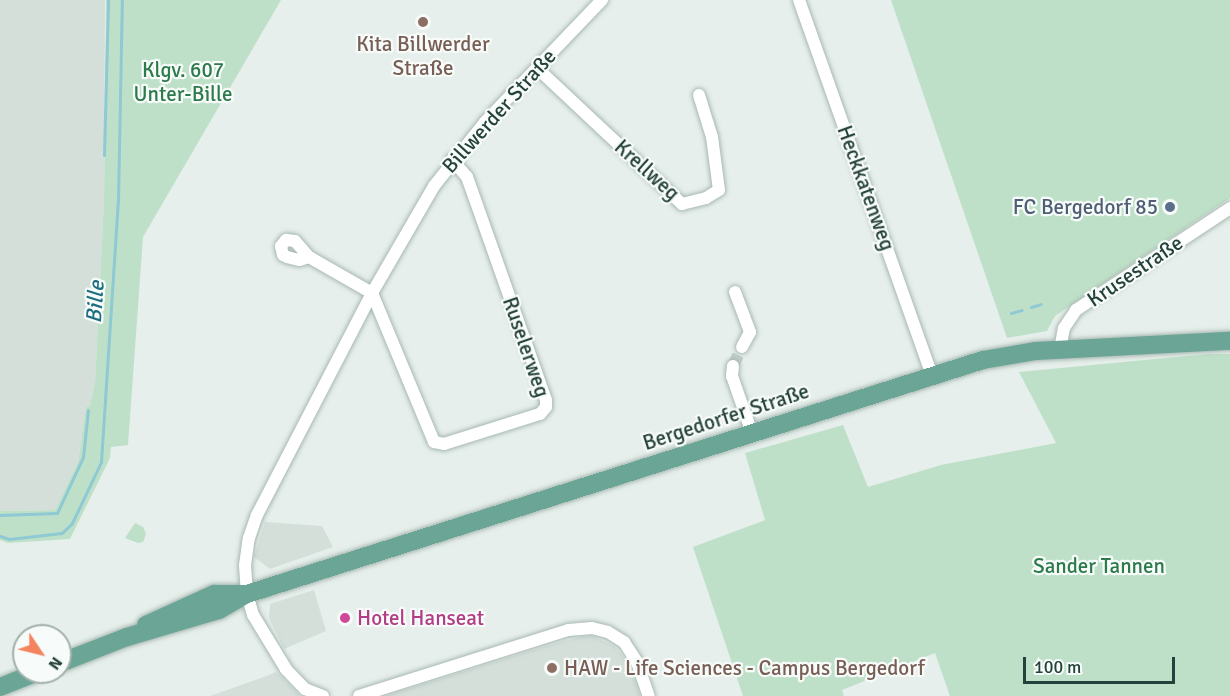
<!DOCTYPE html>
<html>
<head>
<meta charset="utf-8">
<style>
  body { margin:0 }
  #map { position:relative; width:1230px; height:696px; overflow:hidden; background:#e6efeb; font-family:Signika,sans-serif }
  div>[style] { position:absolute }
  .built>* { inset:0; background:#d4dfda }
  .green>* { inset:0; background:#bfe0c8 }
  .stream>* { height:3px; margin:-1.5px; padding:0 1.5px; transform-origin:1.5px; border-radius:1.5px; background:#8ec9d4 }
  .street-tunnel>* { height:12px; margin-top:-6px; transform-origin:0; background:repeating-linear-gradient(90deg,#bfccc8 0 12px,transparent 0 18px) }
  .roads { filter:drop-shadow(0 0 2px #a8b8b2) drop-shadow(0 0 2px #a8b8b2) }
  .street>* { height:12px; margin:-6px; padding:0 6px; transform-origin:6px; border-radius:6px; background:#fff }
  .primary>* { height:18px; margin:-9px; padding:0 9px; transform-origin:9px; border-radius:9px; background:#6aa596 }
  .dots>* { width:16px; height:16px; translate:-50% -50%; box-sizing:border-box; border:3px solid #f7fbf9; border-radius:50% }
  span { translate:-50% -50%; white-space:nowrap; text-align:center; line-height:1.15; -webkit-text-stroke:4.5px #f7fbf9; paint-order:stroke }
  .education-label { font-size:21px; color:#785e54 }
  .left { translate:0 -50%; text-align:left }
  .park-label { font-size:21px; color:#2d7a4b }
  .street-label { font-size:21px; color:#24423a }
  .service-label { font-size:21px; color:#4e5e75 }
  .right { translate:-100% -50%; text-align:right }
  .hotel-label { font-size:21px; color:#b23c85 }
  .water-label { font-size:22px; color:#1c6f80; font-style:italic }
  .north { position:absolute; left:12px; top:624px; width:60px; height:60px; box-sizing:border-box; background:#f7fbf9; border:2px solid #a3b1ad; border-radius:50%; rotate:125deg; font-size:16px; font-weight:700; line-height:24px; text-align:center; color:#24423a }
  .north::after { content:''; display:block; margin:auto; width:21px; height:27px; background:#f4845f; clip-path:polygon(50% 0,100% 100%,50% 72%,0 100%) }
  .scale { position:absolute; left:1023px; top:657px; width:152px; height:27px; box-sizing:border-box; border:3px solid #24423a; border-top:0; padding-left:8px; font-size:18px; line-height:21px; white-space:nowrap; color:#24423a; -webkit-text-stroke:4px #f7fbf9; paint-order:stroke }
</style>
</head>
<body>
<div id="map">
  <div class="built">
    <div style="clip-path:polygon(0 0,105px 0,104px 201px,95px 383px,90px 406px,86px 407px,78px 462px,55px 510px,0 511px)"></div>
    <div style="clip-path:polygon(265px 522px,322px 526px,333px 547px,270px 569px,254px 557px)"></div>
    <div style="clip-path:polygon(314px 590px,326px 631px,284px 649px,269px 618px,270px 604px)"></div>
    <div style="clip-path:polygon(593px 636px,614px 646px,621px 654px,629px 665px,640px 696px,385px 696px,546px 646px,580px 637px)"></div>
    <div style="clip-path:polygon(276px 672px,300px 696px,210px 696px,264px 677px)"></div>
  </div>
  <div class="green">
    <div style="clip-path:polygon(106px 0,281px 0,143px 237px,128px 445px,111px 447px,110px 458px,70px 539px,8px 543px,0 540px,0 511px,55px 510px,78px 462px,86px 407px,90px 406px,95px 383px,104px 201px)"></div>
    <div style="clip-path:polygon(891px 0,1230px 0,1230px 198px,1055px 316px,1047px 331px,1007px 338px)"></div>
    <div style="clip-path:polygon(1208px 354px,1230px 354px,1230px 696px,950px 696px,935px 653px,842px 690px,844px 696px,743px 696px,693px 547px,765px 520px,745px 453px,843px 425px,868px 487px,941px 465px,1056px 443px,1019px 372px)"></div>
    <div style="clip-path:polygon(135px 523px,143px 527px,146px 534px,143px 542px,138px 543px,125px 538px)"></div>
  </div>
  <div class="stream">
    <div style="left:104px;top:155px;width:155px;rotate:-88.5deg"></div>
    <div style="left:1031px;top:307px;width:10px;rotate:-17deg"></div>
    <div style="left:1011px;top:313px;width:11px;rotate:-15deg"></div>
    <div style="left:0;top:515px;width:57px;rotate:-2deg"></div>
    <div style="left:57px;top:513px;width:62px;rotate:-65.1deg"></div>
    <div style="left:83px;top:457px;width:47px;rotate:-83.9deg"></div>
    <div style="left:0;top:536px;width:9px;rotate:18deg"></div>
    <div style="left:9px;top:539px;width:53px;rotate:-6.5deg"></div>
    <div style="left:62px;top:533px;width:14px;rotate:-45deg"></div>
    <div style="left:72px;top:523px;width:68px;rotate:-64.6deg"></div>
    <div style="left:101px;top:462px;width:262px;rotate:-86.3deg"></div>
    <div style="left:118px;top:201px;width:201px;rotate:-88.9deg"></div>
  </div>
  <div class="street-tunnel">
    <div style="left:733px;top:366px;width:21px;rotate:-65deg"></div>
  </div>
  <div class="roads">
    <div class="street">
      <div style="left:799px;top:0;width:399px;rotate:70.5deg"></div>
      <div style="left:537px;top:68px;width:199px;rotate:43.2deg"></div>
      <div style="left:682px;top:204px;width:25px;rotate:-14deg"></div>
      <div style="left:706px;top:198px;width:15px;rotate:-32deg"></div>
      <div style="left:719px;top:190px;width:53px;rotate:-97.5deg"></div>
      <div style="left:712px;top:137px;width:44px;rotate:-107.2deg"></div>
      <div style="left:309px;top:257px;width:10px;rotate:163deg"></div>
      <div style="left:299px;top:260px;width:12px;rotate:-166deg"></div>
      <div style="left:287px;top:257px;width:4px;rotate:-153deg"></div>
      <div style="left:283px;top:255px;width:9px;rotate:-103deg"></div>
      <div style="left:281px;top:246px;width:8px;rotate:-50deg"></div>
      <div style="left:286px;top:240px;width:9px;rotate:6deg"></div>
      <div style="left:295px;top:241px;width:21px;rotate:49deg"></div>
      <div style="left:309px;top:257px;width:73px;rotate:29.7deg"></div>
      <div style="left:372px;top:293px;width:161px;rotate:67.4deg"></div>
      <div style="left:434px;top:442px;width:10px;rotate:11deg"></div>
      <div style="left:444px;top:444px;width:101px;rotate:-17.4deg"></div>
      <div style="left:540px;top:414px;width:9px;rotate:-49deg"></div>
      <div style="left:546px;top:407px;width:7px;rotate:-90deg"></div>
      <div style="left:546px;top:400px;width:237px;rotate:-109.5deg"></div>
      <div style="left:467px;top:177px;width:23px;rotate:-131deg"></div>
      <div style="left:735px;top:292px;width:43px;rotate:69.4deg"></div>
      <div style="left:750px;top:332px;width:17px;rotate:118deg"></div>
      <div style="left:1060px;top:350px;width:22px;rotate:-80deg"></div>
      <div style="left:1064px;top:328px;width:22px;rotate:-56deg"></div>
      <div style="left:1076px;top:310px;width:185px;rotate:-33.5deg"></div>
      <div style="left:733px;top:366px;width:10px;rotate:96deg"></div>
      <div style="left:732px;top:376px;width:60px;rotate:70.7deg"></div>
      <div style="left:323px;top:696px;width:19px;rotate:-159deg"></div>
      <div style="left:305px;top:689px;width:28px;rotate:-134deg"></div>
      <div style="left:286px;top:669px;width:63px;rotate:-121.4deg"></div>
      <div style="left:253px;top:615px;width:22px;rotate:-106deg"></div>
      <div style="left:247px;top:594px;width:29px;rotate:-94deg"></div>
      <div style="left:245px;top:565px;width:27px;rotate:-82deg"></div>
      <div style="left:249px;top:538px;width:24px;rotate:-71deg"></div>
      <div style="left:257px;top:515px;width:250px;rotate:-62.6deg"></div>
      <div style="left:372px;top:293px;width:124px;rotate:-59.9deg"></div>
      <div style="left:434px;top:186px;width:82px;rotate:-51.4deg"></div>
      <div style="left:485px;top:122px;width:169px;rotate:-46.2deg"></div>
      <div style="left:359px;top:696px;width:219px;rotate:-17.5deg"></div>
      <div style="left:568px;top:630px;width:24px;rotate:-5deg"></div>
      <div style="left:592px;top:628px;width:16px;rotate:14deg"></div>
      <div style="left:608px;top:632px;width:19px;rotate:32deg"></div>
      <div style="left:624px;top:642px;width:24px;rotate:57deg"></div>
      <div style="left:637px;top:662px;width:36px;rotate:71deg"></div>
    </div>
    <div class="primary">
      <div style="left:146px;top:625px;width:75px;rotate:-24.5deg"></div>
      <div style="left:214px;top:594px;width:32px"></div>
      <div style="left:60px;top:663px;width:72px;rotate:-21.2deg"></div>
      <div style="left:127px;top:637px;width:96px;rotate:-16.4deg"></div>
      <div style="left:219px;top:610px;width:32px;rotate:-30deg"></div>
      <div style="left:247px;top:594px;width:772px;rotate:-17.64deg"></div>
      <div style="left:983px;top:360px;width:54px;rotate:-9.6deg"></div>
      <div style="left:1036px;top:351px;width:194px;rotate:-3deg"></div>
      <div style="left:0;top:687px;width:41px;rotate:-21.5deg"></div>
    </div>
  </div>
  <div class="dots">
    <div style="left:423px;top:22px;background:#8d6e63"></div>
    <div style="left:1170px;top:207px;background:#5c6f8a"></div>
    <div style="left:345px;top:618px;background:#d1479c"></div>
    <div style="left:552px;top:668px;background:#8d6e63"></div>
  </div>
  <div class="education-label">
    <span style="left:423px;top:56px">Kita Billwerder<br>Straße</span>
    <span class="left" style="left:564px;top:668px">HAW - Life Sciences - Campus Bergedorf</span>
  </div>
  <div class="park-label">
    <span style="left:183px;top:82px">Klgv. 607<br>Unter-Bille</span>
    <span style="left:1099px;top:566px">Sander Tannen</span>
  </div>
  <div class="street-label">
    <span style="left:499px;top:111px;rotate:-48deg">Billwerder Straße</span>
    <span style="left:647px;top:170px;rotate:42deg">Krellweg</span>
    <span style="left:866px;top:188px;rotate:70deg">Heckkatenweg</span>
    <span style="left:1135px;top:271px;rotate:-34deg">Krusestraße</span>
    <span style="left:526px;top:347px;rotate:71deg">Ruselerweg</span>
    <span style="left:726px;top:417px;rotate:-18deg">Bergedorfer Straße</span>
  </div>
  <div class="service-label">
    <span class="right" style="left:1158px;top:207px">FC Bergedorf 85</span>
  </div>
  <div class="hotel-label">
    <span class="left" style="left:357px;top:618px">Hotel Hanseat</span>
  </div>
  <div class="water-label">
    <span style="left:95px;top:302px;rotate:-86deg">Bille</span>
  </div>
  <div class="north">N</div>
  <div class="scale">100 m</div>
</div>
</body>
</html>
